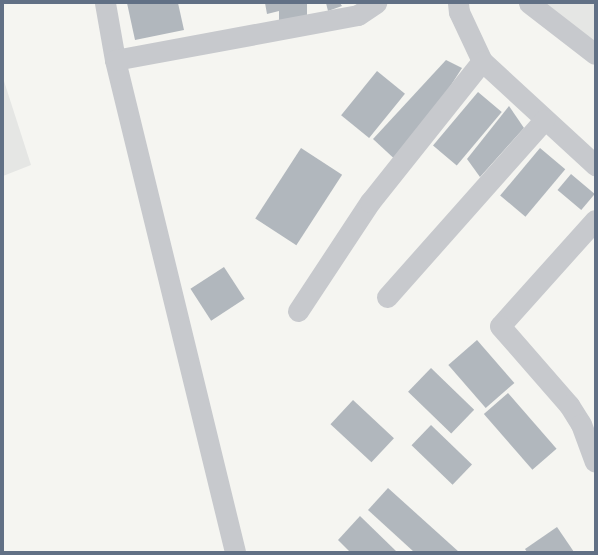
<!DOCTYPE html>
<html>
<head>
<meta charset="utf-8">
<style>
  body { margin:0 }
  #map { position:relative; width:598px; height:555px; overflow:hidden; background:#f5f5f1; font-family:Overpass,sans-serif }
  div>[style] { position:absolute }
  .built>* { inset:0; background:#e5e6e4 }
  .building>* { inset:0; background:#b1b7bd; transform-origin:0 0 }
  .street>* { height:21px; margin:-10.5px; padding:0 10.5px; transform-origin:10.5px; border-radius:10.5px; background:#c7c9cd }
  span { translate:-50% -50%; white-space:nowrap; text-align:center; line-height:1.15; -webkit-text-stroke:4px #fff; paint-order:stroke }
  .frame { position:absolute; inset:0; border:4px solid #617085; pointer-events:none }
</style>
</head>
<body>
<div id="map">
  <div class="built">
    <div style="clip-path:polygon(538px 3px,595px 3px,595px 42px)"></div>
    <div style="clip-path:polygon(3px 78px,31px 165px,3px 176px)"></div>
  </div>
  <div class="building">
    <div style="clip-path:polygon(127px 3px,178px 3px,184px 30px,135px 40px)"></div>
    <div style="clip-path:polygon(265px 3px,307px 3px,307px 15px,279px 24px,279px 11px,267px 14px)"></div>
    <div style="clip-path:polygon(326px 3px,340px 3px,342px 6px,328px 11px)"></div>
    <div style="clip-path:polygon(446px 60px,462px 68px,400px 164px,373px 139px)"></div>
    <div style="left:377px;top:71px;width:36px;height:57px;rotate:39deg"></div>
    <div style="left:478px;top:92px;width:31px;height:70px;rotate:40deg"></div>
    <div style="clip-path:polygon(509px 106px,524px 128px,480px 177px,467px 159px)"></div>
    <div style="left:301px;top:148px;width:49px;height:84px;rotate:33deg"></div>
    <div style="left:540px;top:148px;width:33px;height:62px;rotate:40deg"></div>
    <div style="left:571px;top:174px;width:31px;height:21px;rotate:40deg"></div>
    <div style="left:224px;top:267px;width:38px;height:40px;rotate:57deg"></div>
    <div style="left:477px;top:340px;width:57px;height:38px;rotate:49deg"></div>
    <div style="left:431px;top:368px;width:60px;height:33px;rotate:44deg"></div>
    <div style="left:508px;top:393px;width:74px;height:32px;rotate:49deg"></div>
    <div style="left:353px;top:400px;width:56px;height:33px;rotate:43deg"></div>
    <div style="left:431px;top:425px;width:57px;height:28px;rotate:44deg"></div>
    <div style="clip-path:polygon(388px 488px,459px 552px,414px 552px,368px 510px)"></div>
    <div style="clip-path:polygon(360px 516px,397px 552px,350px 552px,338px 540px)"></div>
    <div style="clip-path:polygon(557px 527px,574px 552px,527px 552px,525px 549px)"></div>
  </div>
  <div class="street">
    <div style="left:105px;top:3px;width:58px;rotate:80deg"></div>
    <div style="left:115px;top:60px;width:506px;rotate:76.29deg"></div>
    <div style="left:458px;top:3px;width:9px;rotate:84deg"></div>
    <div style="left:459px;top:12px;width:54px;rotate:64.9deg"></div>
    <div style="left:482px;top:61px;width:154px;rotate:42.6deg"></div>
    <div style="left:529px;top:3px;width:83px;rotate:37.7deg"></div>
    <div style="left:115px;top:60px;width:247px;rotate:-10.5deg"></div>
    <div style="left:358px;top:15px;width:22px;rotate:-34deg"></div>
    <div style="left:595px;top:220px;width:142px;rotate:131.9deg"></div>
    <div style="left:500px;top:326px;width:105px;rotate:48.9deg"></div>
    <div style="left:569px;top:405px;width:22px;rotate:58deg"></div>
    <div style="left:581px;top:424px;width:40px;rotate:69.8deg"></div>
    <div style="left:387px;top:297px;width:237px;rotate:-48.4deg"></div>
    <div style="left:298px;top:311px;width:131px;rotate:-56.6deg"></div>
    <div style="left:370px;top:202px;width:180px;rotate:-51.5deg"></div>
  </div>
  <div class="frame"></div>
</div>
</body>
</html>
